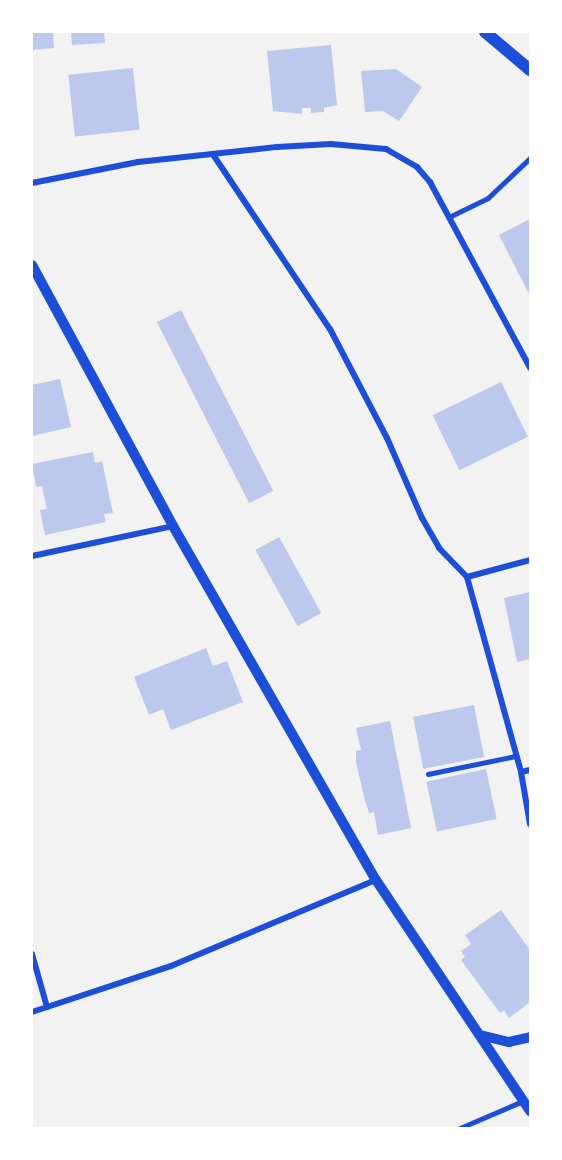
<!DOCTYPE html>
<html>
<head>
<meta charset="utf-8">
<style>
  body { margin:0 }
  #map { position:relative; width:562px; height:1160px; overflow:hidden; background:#f2f2f2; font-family:Roboto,sans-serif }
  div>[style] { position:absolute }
  .building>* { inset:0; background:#bdc9ec; transform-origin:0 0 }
  .service>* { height:4.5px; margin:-2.25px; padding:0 2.25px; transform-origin:2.25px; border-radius:2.25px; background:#1d4ed8 }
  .minor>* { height:6px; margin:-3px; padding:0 3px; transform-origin:3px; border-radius:3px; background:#1d4ed8 }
  .tertiary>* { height:10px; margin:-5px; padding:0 5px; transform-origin:5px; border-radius:5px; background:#1d4ed8 }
  .secondary>* { height:12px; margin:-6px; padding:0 6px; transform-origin:6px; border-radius:6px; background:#1d4ed8 }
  span { translate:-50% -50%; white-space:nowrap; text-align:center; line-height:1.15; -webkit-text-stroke:6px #fff; paint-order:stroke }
  .frame { position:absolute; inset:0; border:33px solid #fff; pointer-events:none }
</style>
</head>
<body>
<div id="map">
  <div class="building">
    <div style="clip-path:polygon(32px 32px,53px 32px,54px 48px,32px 50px)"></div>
    <div style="clip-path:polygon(71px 32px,104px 32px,105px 43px,72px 45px)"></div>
    <div style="clip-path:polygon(331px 45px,337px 105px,324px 108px,324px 112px,311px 113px,311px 108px,302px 108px,302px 114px,273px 111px,267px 51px)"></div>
    <div style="left:133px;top:68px;width:62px;height:65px;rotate:84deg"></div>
    <div style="clip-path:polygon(396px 69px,422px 87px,399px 121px,383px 111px,365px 112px,361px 71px)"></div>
    <div style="clip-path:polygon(528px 220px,530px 222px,530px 296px,499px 235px)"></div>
    <div style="left:181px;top:310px;width:203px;height:27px;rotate:63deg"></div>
    <div style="clip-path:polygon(60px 379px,71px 427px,32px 436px,32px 385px)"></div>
    <div style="left:501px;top:382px;width:61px;height:76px;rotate:64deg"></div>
    <div style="clip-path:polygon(93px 452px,95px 463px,102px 461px,113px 513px,104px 514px,106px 522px,45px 535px,40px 510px,47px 509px,42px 486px,36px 487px,32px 464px)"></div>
    <div style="left:279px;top:537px;width:87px;height:27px;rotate:61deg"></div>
    <div style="clip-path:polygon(530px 592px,530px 659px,517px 662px,504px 598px)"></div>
    <div style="clip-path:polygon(206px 648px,213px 666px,227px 661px,243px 702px,171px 730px,163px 709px,149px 715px,134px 677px)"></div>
    <div style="left:474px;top:705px;width:53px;height:62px;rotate:79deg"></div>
    <div style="clip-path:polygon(390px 721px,411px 828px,378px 835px,374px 812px,369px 813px,364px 797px,356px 762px,356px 751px,361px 750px,356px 728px)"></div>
    <div style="left:486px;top:769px;width:51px;height:61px;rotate:78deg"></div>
    <div style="clip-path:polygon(501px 910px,530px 950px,530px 1002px,509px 1018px,504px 1010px,500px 1013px,461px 960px,465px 957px,461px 951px,471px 944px,465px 935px)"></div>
  </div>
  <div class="service">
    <div style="left:449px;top:217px;width:43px;rotate:-26deg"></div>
    <div style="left:488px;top:198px;width:58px;rotate:-43.6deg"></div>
    <div style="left:428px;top:774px;width:90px;rotate:-11.6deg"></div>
    <div style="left:460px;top:1128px;width:69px;rotate:-23.2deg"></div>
  </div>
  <div class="minor">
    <div style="left:214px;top:156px;width:208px;rotate:56.2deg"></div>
    <div style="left:330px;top:329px;width:123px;rotate:62.4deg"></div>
    <div style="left:387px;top:438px;width:87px;rotate:66.4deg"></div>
    <div style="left:422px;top:518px;width:34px;rotate:60deg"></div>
    <div style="left:439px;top:548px;width:40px;rotate:46deg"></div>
    <div style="left:467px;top:577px;width:202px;rotate:74.5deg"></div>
    <div style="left:521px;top:772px;width:53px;rotate:80.2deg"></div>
    <div style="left:32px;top:183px;width:108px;rotate:-11.2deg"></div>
    <div style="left:138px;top:162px;width:140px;rotate:-6.2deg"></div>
    <div style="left:277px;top:147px;width:54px;rotate:-3.2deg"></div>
    <div style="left:331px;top:144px;width:55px;rotate:5.2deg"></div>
    <div style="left:386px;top:149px;width:36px;rotate:30deg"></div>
    <div style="left:417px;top:167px;width:20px;rotate:49deg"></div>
    <div style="left:430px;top:182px;width:211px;rotate:61.7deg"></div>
    <div style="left:32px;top:556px;width:144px;rotate:-12deg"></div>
    <div style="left:467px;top:577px;width:65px;rotate:-15.1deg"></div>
    <div style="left:521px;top:772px;width:9px;rotate:-13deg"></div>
    <div style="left:32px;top:954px;width:55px;rotate:74.2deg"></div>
    <div style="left:32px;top:1012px;width:146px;rotate:-18.3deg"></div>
    <div style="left:171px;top:966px;width:222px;rotate:-22.8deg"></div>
  </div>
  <div class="tertiary">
    <div style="left:32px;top:265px;width:297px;rotate:61.6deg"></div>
    <div style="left:173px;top:526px;width:408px;rotate:60.2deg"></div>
    <div style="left:376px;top:880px;width:278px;rotate:56.3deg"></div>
    <div style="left:480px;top:1035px;width:30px;rotate:14deg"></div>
    <div style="left:509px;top:1042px;width:22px;rotate:-13deg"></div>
  </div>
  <div class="secondary">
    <div style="left:485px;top:32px;width:59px;rotate:40.2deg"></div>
  </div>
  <div class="frame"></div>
</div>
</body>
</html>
